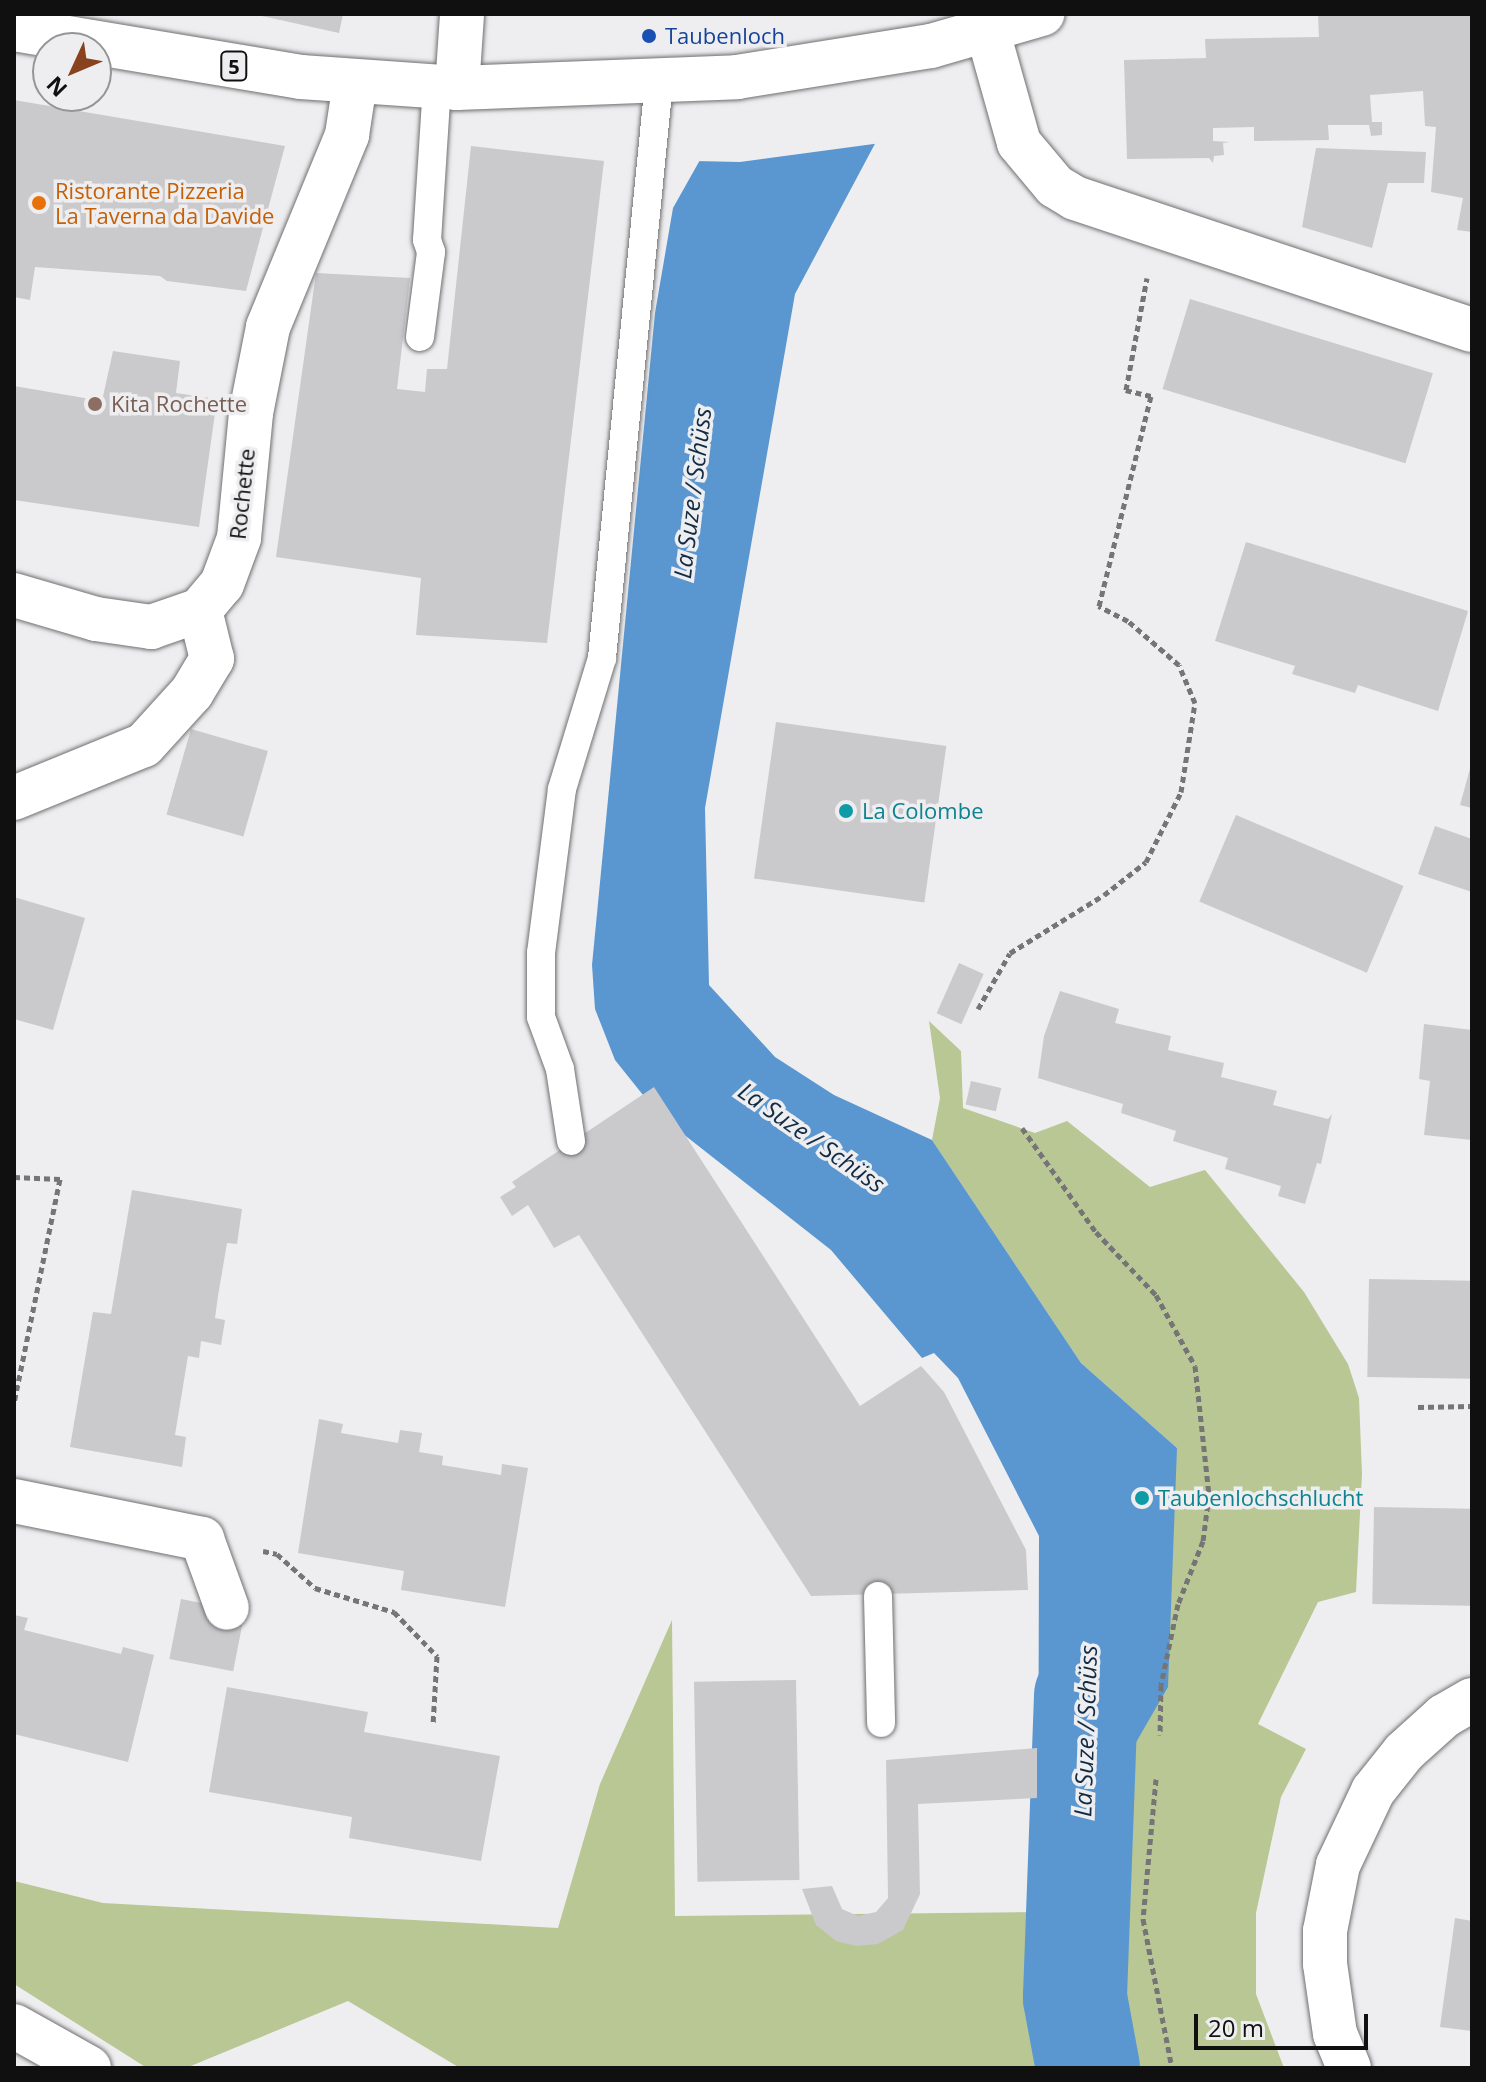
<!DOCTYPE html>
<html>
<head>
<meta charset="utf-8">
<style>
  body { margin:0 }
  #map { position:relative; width:1486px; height:2082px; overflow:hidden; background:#eeeef0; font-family:"Open Sans",sans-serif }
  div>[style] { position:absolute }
  .green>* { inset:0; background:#b8c794 }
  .water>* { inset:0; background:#5a97d0 }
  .pier>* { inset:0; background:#eeeef0 }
  .river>* { height:104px; margin:-52px; padding:0 52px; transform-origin:52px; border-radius:52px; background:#5a97d0 }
  .building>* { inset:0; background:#cac9cc; transform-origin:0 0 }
  .path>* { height:5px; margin-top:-2.5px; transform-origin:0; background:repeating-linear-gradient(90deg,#757577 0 6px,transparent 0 10px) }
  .roads { filter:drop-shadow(0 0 2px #707072) drop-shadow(0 0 2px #707072) }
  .service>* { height:28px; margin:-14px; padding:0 14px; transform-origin:14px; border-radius:14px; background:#fff }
  .minor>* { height:44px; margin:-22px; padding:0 22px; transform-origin:22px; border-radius:22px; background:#fff }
  .tertiary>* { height:44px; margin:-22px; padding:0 22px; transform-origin:22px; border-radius:22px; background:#fff }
  .primary>* { height:44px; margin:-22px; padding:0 22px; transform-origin:22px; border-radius:22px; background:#fff }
  .dots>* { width:22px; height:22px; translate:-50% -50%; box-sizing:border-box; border:4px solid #eeeef0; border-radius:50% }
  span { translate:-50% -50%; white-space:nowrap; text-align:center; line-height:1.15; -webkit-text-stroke:7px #eeeef0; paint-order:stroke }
  .shield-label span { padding:2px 6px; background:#eeeef0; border:2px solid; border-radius:6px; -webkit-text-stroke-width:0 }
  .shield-label { font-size:20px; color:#101011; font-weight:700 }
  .transit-label { font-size:22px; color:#164399 }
  .left { translate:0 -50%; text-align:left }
  .food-label { font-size:22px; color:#c56008 }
  .education-label { font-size:22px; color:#785e54 }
  .street-label { font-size:22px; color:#101011 }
  .culture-label { font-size:22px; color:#0d838f }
  .water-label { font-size:24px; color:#102b43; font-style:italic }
  .frame { position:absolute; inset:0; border:16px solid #101011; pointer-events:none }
  .north { position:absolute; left:32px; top:32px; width:80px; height:80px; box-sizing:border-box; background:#eeeef0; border:2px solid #959597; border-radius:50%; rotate:226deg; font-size:22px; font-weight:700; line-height:32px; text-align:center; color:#101011 }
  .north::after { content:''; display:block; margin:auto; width:28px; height:36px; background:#88421e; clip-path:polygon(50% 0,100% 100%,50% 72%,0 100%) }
  .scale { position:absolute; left:1194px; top:2014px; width:174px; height:36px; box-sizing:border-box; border:4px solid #101011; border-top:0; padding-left:10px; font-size:24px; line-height:28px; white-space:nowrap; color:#101011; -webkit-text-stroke:6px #eeeef0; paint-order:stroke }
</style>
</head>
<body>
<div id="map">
  <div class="green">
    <div style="clip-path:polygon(929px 1021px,961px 1051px,963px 1108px,1035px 1133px,1067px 1121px,1150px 1187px,1205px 1170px,1304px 1292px,1348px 1364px,1359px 1398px,1362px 1474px,1356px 1592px,1318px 1602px,1258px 1724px,1306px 1749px,1281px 1797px,1256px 1913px,1256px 1994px,1284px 2068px,460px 2068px,348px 2001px,186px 2068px,147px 2068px,14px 1984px,14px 1881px,103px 1903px,558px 1928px,600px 1784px,672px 1620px,675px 1916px,1038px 1912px,1177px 1448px,1081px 1363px,932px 1140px,940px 1098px)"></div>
  </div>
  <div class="water">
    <div style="clip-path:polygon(782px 14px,944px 14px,795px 294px,705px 808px,709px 985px,775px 1057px,834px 1095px,932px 1140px,1081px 1363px,1177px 1448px,1168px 1687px,1038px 1912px,1039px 1536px,958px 1378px,934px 1353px,922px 1358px,831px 1250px,659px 1115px,615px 1060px,595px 1009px,592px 965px,655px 313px,673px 208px)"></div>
  </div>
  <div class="pier">
    <div style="clip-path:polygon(777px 14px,948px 14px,881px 143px,740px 162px,695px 161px)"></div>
  </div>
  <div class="river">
    <div style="left:1086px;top:1696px;width:302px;rotate:92.1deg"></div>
    <div style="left:1075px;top:1998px;width:71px;rotate:79.5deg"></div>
  </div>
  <div class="building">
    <div style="clip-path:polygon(253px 14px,343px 14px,339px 33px)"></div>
    <div style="clip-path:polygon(1318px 14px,1472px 14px,1472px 232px,1457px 230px,1463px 198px,1431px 192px,1436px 127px,1425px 126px,1423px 91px,1370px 95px,1372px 122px,1382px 122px,1382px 135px,1371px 136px,1369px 125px,1328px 125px,1329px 140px,1254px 141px,1254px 127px,1213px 128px,1213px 141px,1230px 142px,1223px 143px,1224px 155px,1214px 156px,1213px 163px,1209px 158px,1127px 159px,1124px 60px,1206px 58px,1205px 39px,1319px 37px)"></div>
    <div style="clip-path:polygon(14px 100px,285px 146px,246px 291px,167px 281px,160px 276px,35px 267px,30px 300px,14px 297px)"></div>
    <div style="clip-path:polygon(471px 146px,604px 161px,547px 643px,416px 635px,421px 578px,276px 557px,316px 273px,410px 278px,397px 389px,425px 392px,427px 369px,447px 369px)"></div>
    <div style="clip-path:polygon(1316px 148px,1426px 152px,1424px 183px,1388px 183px,1372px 248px,1302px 227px)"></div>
    <div style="left:1190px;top:299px;width:254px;height:94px;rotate:17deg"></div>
    <div style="clip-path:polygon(113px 351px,180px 361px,176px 393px,217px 399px,199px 527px,14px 500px,14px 386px,102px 401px)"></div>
    <div style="clip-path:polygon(1246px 542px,1468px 611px,1438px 711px,1358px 685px,1355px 693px,1292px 674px,1295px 666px,1215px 641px)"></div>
    <div style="left:776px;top:722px;width:172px;height:158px;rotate:8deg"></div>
    <div style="left:191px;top:729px;width:80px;height:89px;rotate:16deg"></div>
    <div style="clip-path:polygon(1471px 765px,1472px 765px,1472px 808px,1460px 805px)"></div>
    <div style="left:1236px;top:815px;width:182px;height:94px;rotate:23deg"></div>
    <div style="clip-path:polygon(1435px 826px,1472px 839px,1472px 892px,1418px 874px)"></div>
    <div style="clip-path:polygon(14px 897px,85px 918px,53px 1030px,14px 1019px)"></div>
    <div style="left:959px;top:963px;width:27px;height:55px;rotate:24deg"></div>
    <div style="clip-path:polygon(1060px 991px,1119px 1009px,1115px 1023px,1171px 1036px,1168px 1050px,1224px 1063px,1221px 1077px,1277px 1091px,1273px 1105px,1328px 1119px,1332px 1114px,1321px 1164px,1317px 1163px,1305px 1204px,1278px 1196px,1281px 1186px,1225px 1169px,1228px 1158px,1173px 1141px,1176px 1131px,1121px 1113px,1123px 1104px,1038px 1078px,1044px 1036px)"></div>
    <div style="clip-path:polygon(1424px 1024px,1472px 1030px,1472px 1140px,1424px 1135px,1430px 1081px,1419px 1079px)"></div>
    <div style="left:971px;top:1081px;width:31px;height:24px;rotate:13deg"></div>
    <div style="clip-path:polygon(654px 1087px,860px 1406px,921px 1366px,944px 1392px,1026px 1550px,1028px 1590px,811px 1596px,579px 1235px,554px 1248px,528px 1205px,512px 1216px,500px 1197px,516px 1187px,512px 1182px)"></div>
    <div style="clip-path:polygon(132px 1190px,242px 1209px,237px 1244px,227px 1243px,218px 1296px,215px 1318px,225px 1320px,221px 1345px,201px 1341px,199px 1358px,188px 1356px,175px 1435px,186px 1437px,182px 1467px,70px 1447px,93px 1312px,111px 1314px)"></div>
    <div style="left:1369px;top:1279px;width:103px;height:98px;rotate:1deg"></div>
    <div style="clip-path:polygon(319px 1419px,343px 1424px,341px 1433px,398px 1443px,400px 1430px,422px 1433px,419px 1452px,443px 1456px,442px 1465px,501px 1475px,502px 1464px,528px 1468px,505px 1607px,401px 1590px,404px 1571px,298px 1553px)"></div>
    <div style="left:1374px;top:1507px;width:98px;height:97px;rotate:1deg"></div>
    <div style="left:181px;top:1599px;width:65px;height:61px;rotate:11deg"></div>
    <div style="clip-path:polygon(14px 1615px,28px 1618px,24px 1630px,121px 1654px,123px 1647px,154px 1655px,128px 1762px,14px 1734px)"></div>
    <div style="left:796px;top:1680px;width:200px;height:102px;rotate:89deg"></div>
    <div style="clip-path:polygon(227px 1687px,368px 1712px,364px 1732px,500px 1756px,481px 1861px,349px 1838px,352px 1817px,209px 1792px)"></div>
    <div style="clip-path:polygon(1037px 1748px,1037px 1798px,918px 1804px,920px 1894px,903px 1930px,878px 1944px,856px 1946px,836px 1941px,816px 1925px,802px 1889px,832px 1886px,842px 1909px,858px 1916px,876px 1912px,888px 1898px,886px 1760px)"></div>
    <div style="clip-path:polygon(1455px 1918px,1472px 1921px,1472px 2031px,1440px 2027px)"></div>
  </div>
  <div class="path">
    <div style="left:978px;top:1009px;width:64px;rotate:-60.3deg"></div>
    <div style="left:1010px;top:953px;width:110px;rotate:-31.7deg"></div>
    <div style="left:1104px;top:895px;width:53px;rotate:-38.2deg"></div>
    <div style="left:1146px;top:862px;width:78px;rotate:-63.4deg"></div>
    <div style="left:1181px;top:792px;width:90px;rotate:-81.1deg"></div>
    <div style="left:1195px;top:703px;width:41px;rotate:-112.8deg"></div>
    <div style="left:1179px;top:665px;width:67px;rotate:-139.2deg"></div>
    <div style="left:1128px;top:621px;width:33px;rotate:-153deg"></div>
    <div style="left:1099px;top:606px;width:216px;rotate:-76.1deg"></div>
    <div style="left:1151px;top:396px;width:26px;rotate:-167deg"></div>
    <div style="left:1126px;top:390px;width:114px;rotate:-79.4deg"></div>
    <div style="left:1022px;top:1128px;width:128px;rotate:54.6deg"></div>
    <div style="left:1096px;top:1232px;width:87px;rotate:46.4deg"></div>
    <div style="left:1156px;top:1295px;width:81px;rotate:61.2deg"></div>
    <div style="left:1195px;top:1366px;width:130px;rotate:83.8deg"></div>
    <div style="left:1209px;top:1495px;width:46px;rotate:97.4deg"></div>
    <div style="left:1203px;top:1541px;width:68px;rotate:111.6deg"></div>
    <div style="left:1178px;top:1604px;width:83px;rotate:101.9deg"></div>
    <div style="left:1161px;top:1685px;width:50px;rotate:91.1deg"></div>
    <div style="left:14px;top:1177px;width:46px;rotate:2.5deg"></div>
    <div style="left:60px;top:1179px;width:230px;rotate:101.6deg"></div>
    <div style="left:1418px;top:1407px;width:54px;rotate:-1.1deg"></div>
    <div style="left:263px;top:1551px;width:14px;rotate:12deg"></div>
    <div style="left:277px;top:1554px;width:51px;rotate:41.8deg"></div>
    <div style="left:315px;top:1588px;width:83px;rotate:16.9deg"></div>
    <div style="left:394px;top:1612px;width:62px;rotate:45.7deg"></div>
    <div style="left:437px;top:1656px;width:69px;rotate:93.3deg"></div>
    <div style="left:1156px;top:1779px;width:141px;rotate:95.3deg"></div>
    <div style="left:1143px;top:1919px;width:152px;rotate:79deg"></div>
  </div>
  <div class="roads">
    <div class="service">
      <div style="left:420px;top:337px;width:86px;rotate:-82.6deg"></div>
      <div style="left:431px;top:252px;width:13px;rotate:-108deg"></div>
      <div style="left:427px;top:240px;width:153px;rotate:-86.3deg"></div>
      <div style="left:571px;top:1141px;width:73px;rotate:-98.7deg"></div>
      <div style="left:560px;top:1069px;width:55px;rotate:-110.1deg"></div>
      <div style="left:541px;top:1017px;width:64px;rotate:-90deg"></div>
      <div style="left:541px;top:953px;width:165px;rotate:-82.7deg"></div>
      <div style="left:562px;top:789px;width:137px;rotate:-73deg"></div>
      <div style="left:602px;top:658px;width:579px;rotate:-84.35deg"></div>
      <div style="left:878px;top:1596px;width:127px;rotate:88.6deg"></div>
    </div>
    <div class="minor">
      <div style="left:457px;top:88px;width:74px;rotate:-86.1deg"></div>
      <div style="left:14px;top:595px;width:85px;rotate:16.3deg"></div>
      <div style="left:96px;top:619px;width:56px;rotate:8.3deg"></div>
      <div style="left:151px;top:627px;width:52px;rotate:-19.1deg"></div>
      <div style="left:200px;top:610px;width:34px;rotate:-50deg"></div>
      <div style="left:222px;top:584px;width:49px;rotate:-69.7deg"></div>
      <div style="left:239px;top:538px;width:126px;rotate:-84.5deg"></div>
      <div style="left:251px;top:413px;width:88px;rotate:-78.8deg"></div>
      <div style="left:268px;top:327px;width:208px;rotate:-67.6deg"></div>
      <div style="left:347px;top:135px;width:53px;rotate:-81.3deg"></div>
      <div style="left:14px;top:798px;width:140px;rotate:-22.2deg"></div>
      <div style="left:144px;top:745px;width:72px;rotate:-47.8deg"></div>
      <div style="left:192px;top:692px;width:39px;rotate:-59deg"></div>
      <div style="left:212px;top:659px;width:50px;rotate:-103.8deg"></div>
      <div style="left:14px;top:1501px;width:192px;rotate:11.4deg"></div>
      <div style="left:202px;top:1539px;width:73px;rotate:70.1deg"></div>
      <div style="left:14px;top:2026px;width:86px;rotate:29.2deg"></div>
      <div style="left:1349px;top:2068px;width:37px;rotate:-112deg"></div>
      <div style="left:1335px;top:2034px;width:71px;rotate:-98.1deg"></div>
      <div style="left:1325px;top:1964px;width:33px;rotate:-90deg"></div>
      <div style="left:1325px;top:1931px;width:67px;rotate:-78.9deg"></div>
      <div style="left:1338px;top:1865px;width:82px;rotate:-64.7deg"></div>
      <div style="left:1373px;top:1791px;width:50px;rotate:-51.5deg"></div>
      <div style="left:1404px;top:1752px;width:54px;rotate:-42deg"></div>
      <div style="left:1444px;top:1716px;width:32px;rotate:-30deg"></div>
    </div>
    <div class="tertiary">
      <div style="left:987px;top:29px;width:118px;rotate:74.3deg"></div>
      <div style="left:1019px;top:143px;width:56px;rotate:50.1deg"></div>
      <div style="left:1055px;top:186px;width:23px;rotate:31deg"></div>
      <div style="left:1075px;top:198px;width:418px;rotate:18.4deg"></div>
    </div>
    <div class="primary">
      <div style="left:14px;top:29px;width:291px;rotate:9.5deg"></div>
      <div style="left:301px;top:77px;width:156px;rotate:4deg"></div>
      <div style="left:457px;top:88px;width:280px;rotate:-2.2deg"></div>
      <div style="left:737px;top:77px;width:196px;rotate:-9.1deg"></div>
      <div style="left:931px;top:46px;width:116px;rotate:-16.1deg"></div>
    </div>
  </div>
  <div class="dots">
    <div style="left:649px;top:36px;background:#1a4fb4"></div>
    <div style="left:39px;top:203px;background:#e8710a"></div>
    <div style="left:95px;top:404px;background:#8d6e63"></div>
    <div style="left:846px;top:811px;background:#0f9aa8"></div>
    <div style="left:1142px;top:1498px;background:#0f9aa8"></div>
  </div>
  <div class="shield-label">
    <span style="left:234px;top:66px">5</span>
  </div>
  <div class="transit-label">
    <span class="left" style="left:665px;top:36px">Taubenloch</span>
  </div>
  <div class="food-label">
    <span class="left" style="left:55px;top:203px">Ristorante Pizzeria<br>La Taverna da Davide</span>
  </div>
  <div class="education-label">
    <span class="left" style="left:111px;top:404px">Kita Rochette</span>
  </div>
  <div class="street-label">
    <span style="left:242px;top:494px;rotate:-84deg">Rochette</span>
  </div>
  <div class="culture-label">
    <span class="left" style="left:862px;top:811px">La Colombe</span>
    <span class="left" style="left:1158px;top:1498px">Taubenlochschlucht</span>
  </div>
  <div class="water-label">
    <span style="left:692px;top:493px;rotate:-83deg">La Suze / Schüss</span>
    <span style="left:812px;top:1137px;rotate:35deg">La Suze / Schüss</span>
    <span style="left:1085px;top:1731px;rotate:-88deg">La Suze / Schüss</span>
  </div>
  <div class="frame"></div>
  <div class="north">N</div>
  <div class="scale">20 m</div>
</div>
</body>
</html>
